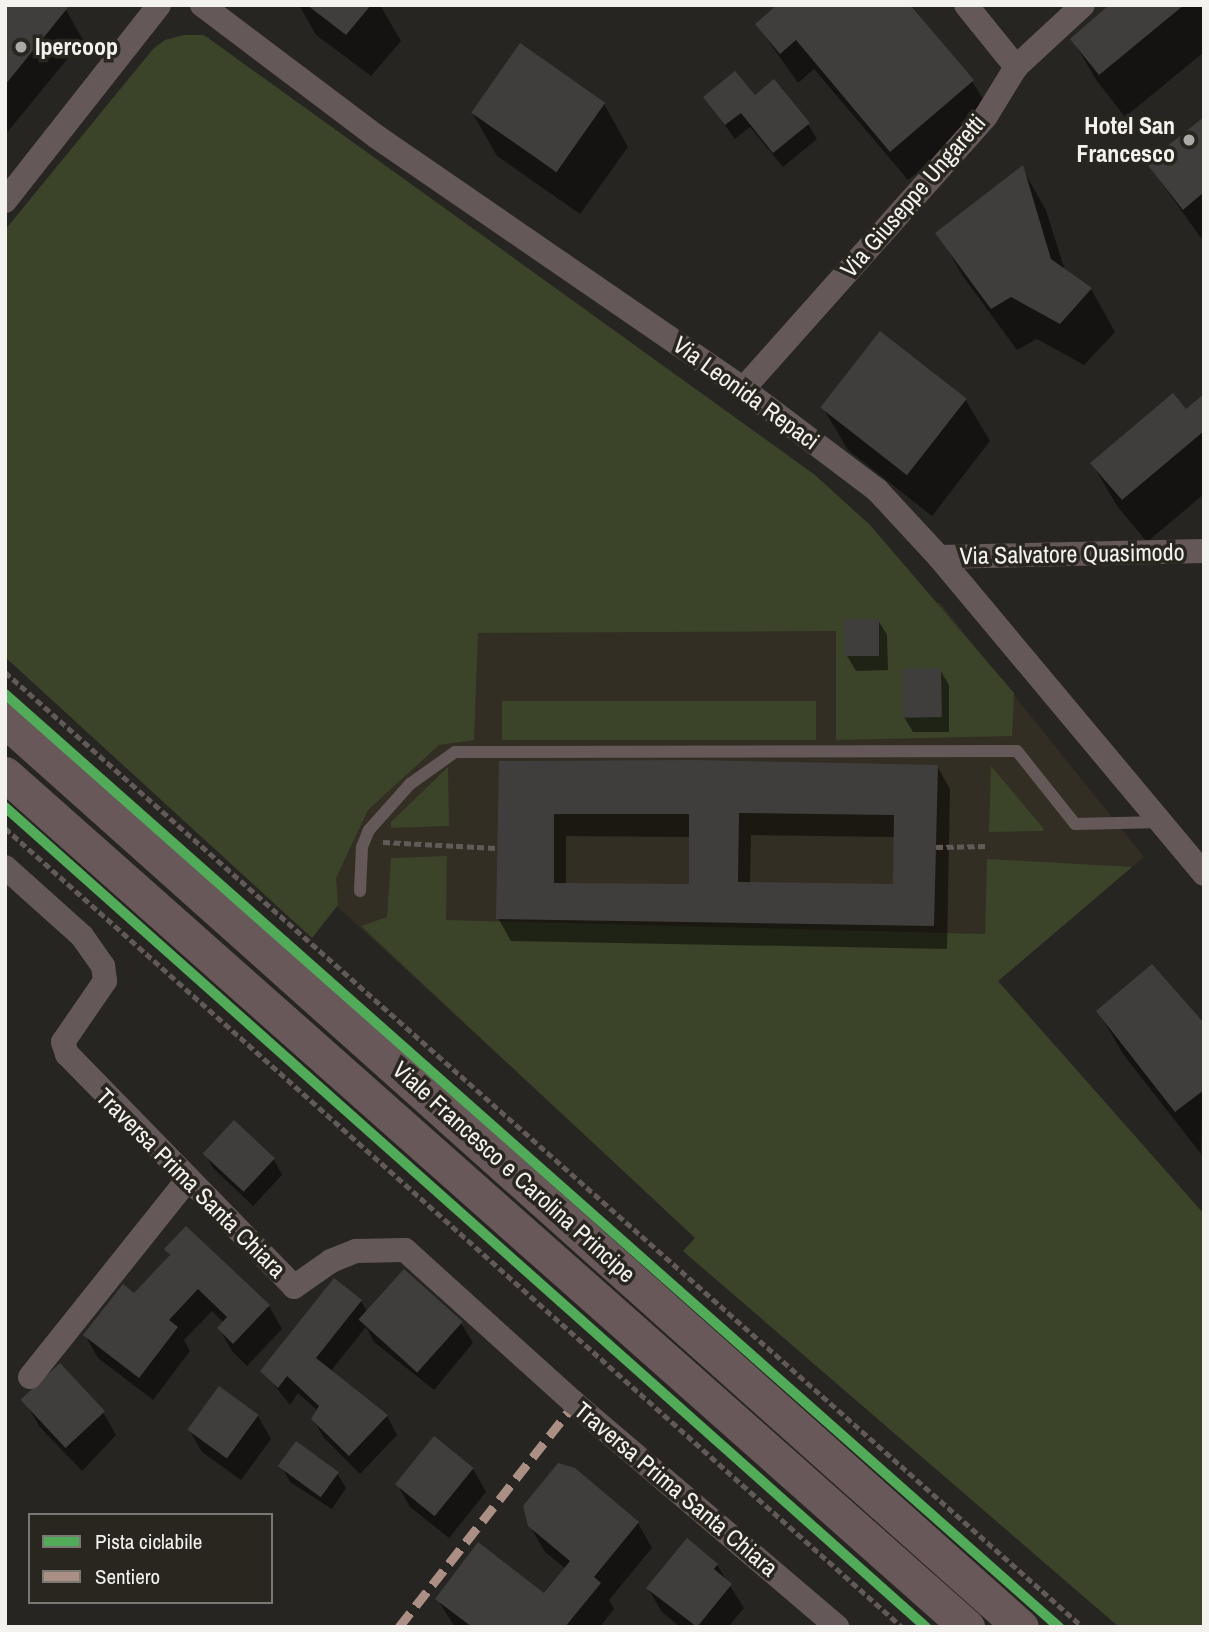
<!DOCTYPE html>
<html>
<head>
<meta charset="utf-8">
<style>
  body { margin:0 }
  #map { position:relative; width:1209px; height:1632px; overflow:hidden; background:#272522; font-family:"Archivo Narrow",sans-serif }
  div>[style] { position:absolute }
  .built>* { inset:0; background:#332e23 }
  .green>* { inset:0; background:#3b4328; transform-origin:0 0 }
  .shadow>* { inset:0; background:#0007 }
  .building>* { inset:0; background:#403e3c; transform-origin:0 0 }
  .path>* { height:4.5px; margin-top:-2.25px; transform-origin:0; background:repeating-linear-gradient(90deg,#625959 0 7px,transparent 0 10.5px) }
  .lane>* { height:12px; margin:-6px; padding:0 6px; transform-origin:6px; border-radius:6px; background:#655859 }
  .street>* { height:24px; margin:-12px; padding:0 12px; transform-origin:12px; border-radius:12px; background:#655859 }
  .secondary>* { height:35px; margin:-17.5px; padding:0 17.5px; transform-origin:17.5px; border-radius:17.5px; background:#68585a }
  .quiet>* { height:9px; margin-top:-4.5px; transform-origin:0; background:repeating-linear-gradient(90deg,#ac8f84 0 18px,transparent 0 27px) }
  .cycleway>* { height:10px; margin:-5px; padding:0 5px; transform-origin:5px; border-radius:5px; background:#51ab58 }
  .dots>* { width:19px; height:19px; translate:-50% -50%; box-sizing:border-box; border:4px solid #292620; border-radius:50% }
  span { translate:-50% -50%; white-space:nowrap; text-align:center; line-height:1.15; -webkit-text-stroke:7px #292620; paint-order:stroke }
  .poi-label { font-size:24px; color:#f4f2ee; font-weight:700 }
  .left { translate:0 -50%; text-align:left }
  .right { translate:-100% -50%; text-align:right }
  .street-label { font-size:24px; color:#f4f2ee }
  .frame { position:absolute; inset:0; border:7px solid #f4f2ee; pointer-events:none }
  .legend { position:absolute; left:28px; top:1513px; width:245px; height:91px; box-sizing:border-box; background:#292620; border:2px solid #7a7872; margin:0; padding:9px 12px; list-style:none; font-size:21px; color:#f4f2ee }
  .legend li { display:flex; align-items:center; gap:14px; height:35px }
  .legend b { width:35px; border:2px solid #7a7872 }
</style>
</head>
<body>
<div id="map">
  <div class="built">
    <div style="clip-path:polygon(537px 538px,940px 603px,1144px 857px,696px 1238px,288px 861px)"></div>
  </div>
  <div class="green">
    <div style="clip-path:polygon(184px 35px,204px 35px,815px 475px,870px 525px,1014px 693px,1012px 736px,836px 740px,836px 631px,478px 633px,474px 740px,439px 745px,368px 810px,336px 878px,338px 905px,312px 938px,5px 657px,5px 230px,153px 49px,165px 40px)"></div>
    <div style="left:816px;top:701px;width:39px;height:314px;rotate:90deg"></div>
    <div style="clip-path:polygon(991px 766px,1044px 829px,1042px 831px,989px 832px)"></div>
    <div style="clip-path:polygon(448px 767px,449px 826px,391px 828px,391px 822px)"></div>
    <div style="clip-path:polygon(447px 856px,446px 920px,985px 934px,987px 859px,1132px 867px,998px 981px,1204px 1214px,1204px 1627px,1119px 1627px,683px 1251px,695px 1238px,361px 926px,387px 917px,391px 858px)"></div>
  </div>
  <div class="shadow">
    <div style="clip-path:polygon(5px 5px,66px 10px,83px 40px,5px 135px)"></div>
    <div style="clip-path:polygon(299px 5px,380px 5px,401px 41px,371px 76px,316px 35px)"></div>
    <div style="clip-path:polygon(1111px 5px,1204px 5px,1204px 52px,1125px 117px,1097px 81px,1072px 39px)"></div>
    <div style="clip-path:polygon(757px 25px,972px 81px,990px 111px,908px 180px,814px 69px,798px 83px)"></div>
    <div style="clip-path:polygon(705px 98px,755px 98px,808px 124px,817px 139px,783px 167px,750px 127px,735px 139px)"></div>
    <div style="clip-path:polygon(604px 104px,628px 147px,580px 214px,497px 156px,473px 114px)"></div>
    <div style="clip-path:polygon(1204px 119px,1204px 236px,1201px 238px,1148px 164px)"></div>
    <div style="clip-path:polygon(1022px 168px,1046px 210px,1065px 271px,1091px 289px,1115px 332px,1084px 365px,1037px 339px,1017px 350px,962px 275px,938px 233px)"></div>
    <div style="clip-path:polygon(1204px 396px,1204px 494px,1147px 542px,1117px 506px,1092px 463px,1186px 411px)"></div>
    <div style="clip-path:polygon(965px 399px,990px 441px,932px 516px,848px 450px,823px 408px)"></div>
    <div style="clip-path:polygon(878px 620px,887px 635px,888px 670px,856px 671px,847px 656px)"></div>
    <div style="clip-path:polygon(940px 670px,949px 685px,949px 732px,913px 732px,904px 717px)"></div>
    <div style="clip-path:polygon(evenodd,501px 762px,937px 766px,950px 789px,947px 949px,511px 941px,498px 918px,501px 762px,751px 835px,895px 837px,894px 886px,750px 884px,751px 835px,501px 762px,566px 836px,691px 837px,691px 885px,566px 885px,566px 836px)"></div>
    <div style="clip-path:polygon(1098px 1011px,1204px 1026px,1201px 1154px,1123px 1054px)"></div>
    <div style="clip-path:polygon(234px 1122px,274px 1160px,282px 1175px,253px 1206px,213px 1168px,205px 1153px)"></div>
    <div style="clip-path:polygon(166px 1249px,269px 1306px,282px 1329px,247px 1366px,232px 1351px,219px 1328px,224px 1323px,212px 1311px,184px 1340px,190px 1351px,153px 1400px,98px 1358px,85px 1335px,134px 1295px,170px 1257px)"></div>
    <div style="clip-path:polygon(361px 1301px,369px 1315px,461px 1323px,473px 1343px,434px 1390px,374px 1342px,366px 1327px,330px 1372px,387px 1416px,397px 1435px,360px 1474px,324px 1438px,313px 1419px,318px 1411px,298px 1393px,290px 1405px,263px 1371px)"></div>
    <div style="clip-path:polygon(26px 1403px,103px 1412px,116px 1435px,82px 1471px,39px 1426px)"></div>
    <div style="clip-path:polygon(258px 1416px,271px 1439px,241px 1480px,202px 1452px,189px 1430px)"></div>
    <div style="clip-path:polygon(282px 1467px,337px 1473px,346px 1488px,332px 1509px,290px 1482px)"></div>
    <div style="clip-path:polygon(473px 1469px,486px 1492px,449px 1538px,410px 1507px,397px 1484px)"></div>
    <div style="clip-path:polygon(638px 1523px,652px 1548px,609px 1600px,614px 1609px,600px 1627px,455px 1627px,437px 1599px,544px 1595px,566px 1569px,545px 1552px,530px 1526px)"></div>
    <div style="clip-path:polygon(717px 1565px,744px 1608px,728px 1627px,680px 1627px,661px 1611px,648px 1588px)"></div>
  </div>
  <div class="building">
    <div style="clip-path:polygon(5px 5px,70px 5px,5px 85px)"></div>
    <div style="clip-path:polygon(307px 5px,371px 5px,346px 35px)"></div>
    <div style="clip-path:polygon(777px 5px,910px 5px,974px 80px,890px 152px,796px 40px,780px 54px,755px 24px)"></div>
    <div style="clip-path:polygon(1109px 5px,1184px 5px,1099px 75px,1070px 39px)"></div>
    <div style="left:520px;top:43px;width:104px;height:85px;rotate:35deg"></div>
    <div style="clip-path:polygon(735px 71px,755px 95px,774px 79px,810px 123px,773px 153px,741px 113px,725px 125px,703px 97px)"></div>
    <div style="clip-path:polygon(1204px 117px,1204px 192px,1183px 210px,1146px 163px)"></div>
    <div style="clip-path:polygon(1023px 165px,1051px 259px,1092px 288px,1060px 324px,1011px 297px,991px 309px,935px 233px)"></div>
    <div style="left:880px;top:331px;width:110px;height:97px;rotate:38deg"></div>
    <div style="clip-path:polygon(1173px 393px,1186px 409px,1204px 394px,1204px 431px,1122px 500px,1090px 463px)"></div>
    <div style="left:844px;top:619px;width:35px;height:37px"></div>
    <div style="left:941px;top:668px;width:49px;height:39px;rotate:89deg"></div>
    <div style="clip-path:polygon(evenodd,695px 760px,938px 765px,934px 926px,496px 919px,499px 761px,695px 760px,739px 813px,894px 815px,893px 884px,738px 882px,739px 813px,695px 760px,554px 814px,689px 814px,689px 884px,554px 883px,554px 814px)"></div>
    <div style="clip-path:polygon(1152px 964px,1204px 1023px,1204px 1090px,1175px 1112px,1096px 1011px)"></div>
    <div style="left:234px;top:1120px;width:56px;height:46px;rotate:43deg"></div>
    <div style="clip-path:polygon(186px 1226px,270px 1305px,233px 1344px,217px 1328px,227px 1317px,198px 1289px,169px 1320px,178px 1327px,139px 1378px,83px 1335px,123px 1284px,134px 1293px,170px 1255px,164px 1249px)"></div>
    <div style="left:404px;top:1269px;width:79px;height:68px;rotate:42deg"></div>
    <div style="clip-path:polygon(334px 1278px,362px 1300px,316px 1358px,388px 1415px,349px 1456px,311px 1419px,319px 1406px,287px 1376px,278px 1388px,260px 1371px)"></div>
    <div style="left:60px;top:1363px;width:66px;height:54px;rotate:47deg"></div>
    <div style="left:219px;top:1386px;width:49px;height:54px;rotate:36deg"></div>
    <div style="left:434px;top:1436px;width:51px;height:62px;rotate:39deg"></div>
    <div style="left:296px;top:1441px;width:53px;height:31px;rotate:36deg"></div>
    <div style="clip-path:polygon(558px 1463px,575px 1468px,639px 1522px,594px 1577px,601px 1583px,565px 1627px,472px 1627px,435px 1599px,478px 1542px,544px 1593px,570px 1561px,528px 1526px,523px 1506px)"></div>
    <div style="clip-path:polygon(687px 1538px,718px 1564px,714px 1569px,732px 1584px,697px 1627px,646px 1588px)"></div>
  </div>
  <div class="path">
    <div style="left:5px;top:672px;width:1440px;rotate:41.54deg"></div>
    <div style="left:5px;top:828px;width:1201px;rotate:41.69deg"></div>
    <div style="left:383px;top:842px;width:114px;rotate:3deg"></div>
    <div style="left:936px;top:847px;width:52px;rotate:-1.1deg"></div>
  </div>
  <div class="lane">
    <div style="left:360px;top:891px;width:44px;rotate:-87.4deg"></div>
    <div style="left:362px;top:847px;width:18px;rotate:-68deg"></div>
    <div style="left:369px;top:830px;width:62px;rotate:-48.3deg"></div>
    <div style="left:410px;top:784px;width:55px;rotate:-35.4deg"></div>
    <div style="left:455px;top:752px;width:562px;rotate:-0.1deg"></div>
    <div style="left:1017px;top:751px;width:93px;rotate:51.5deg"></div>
    <div style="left:1075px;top:824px;width:85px;rotate:-1.3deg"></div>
  </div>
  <div class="street">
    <div style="left:202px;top:5px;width:219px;rotate:37deg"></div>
    <div style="left:377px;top:137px;width:444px;rotate:34.5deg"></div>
    <div style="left:743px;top:389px;width:168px;rotate:37deg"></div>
    <div style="left:877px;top:490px;width:91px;rotate:47.2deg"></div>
    <div style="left:939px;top:557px;width:413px;rotate:50.1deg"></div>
    <div style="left:966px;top:5px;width:80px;rotate:51.1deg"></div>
    <div style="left:5px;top:201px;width:249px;rotate:-51.8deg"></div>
    <div style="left:743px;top:389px;width:365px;rotate:-48.3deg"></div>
    <div style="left:986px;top:116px;width:57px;rotate:-58.5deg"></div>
    <div style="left:1016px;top:67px;width:91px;rotate:-42.8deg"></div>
    <div style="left:939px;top:557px;width:265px;rotate:-1.3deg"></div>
    <div style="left:5px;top:867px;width:103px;rotate:41.9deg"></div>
    <div style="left:82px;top:936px;width:37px;rotate:55deg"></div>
    <div style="left:103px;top:966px;width:15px;rotate:82deg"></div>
    <div style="left:105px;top:981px;width:74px;rotate:124.5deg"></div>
    <div style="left:63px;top:1042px;width:13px;rotate:72deg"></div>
    <div style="left:67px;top:1054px;width:325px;rotate:45.7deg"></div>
    <div style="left:294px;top:1287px;width:45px;rotate:-35.1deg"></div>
    <div style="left:331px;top:1261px;width:27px;rotate:-22deg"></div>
    <div style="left:356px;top:1251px;width:49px;rotate:-1.2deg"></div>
    <div style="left:405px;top:1250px;width:227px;rotate:42.1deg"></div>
    <div style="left:573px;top:1402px;width:347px;rotate:40.4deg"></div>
    <div style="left:30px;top:1377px;width:253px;rotate:-51.4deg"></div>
  </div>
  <div class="secondary">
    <div style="left:5px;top:720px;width:1362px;rotate:41.76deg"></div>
    <div style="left:5px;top:774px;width:1286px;rotate:41.56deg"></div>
  </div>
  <div class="quiet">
    <div style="left:399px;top:1627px;width:273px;rotate:-51.8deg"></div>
  </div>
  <div class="cycleway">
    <div style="left:5px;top:694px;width:1408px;rotate:41.52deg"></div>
    <div style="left:5px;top:807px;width:1233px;rotate:41.68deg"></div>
  </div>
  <div class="dots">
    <div style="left:21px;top:47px;background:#acaaa7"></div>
    <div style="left:1189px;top:140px;background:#acaaa7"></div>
  </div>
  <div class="poi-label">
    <span class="left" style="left:35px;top:47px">Ipercoop</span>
    <span class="right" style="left:1175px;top:140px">Hotel San<br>Francesco</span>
  </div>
  <div class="street-label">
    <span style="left:913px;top:196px;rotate:-49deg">Via Giuseppe Ungaretti</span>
    <span style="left:746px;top:393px;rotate:36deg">Via Leonida Repaci</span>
    <span style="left:1072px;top:554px;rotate:-1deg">Via Salvatore Quasimodo</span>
    <span style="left:514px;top:1172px;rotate:42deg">Viale Francesco e Carolina Principe</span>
    <span style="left:191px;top:1183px;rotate:45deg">Traversa Prima Santa Chiara</span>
    <span style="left:676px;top:1489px;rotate:40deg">Traversa Prima Santa Chiara</span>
  </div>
  <div class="frame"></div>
  <ul class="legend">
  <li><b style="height:9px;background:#51ab58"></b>Pista ciclabile</li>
  <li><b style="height:9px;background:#ac8f84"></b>Sentiero</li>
  </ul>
</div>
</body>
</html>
